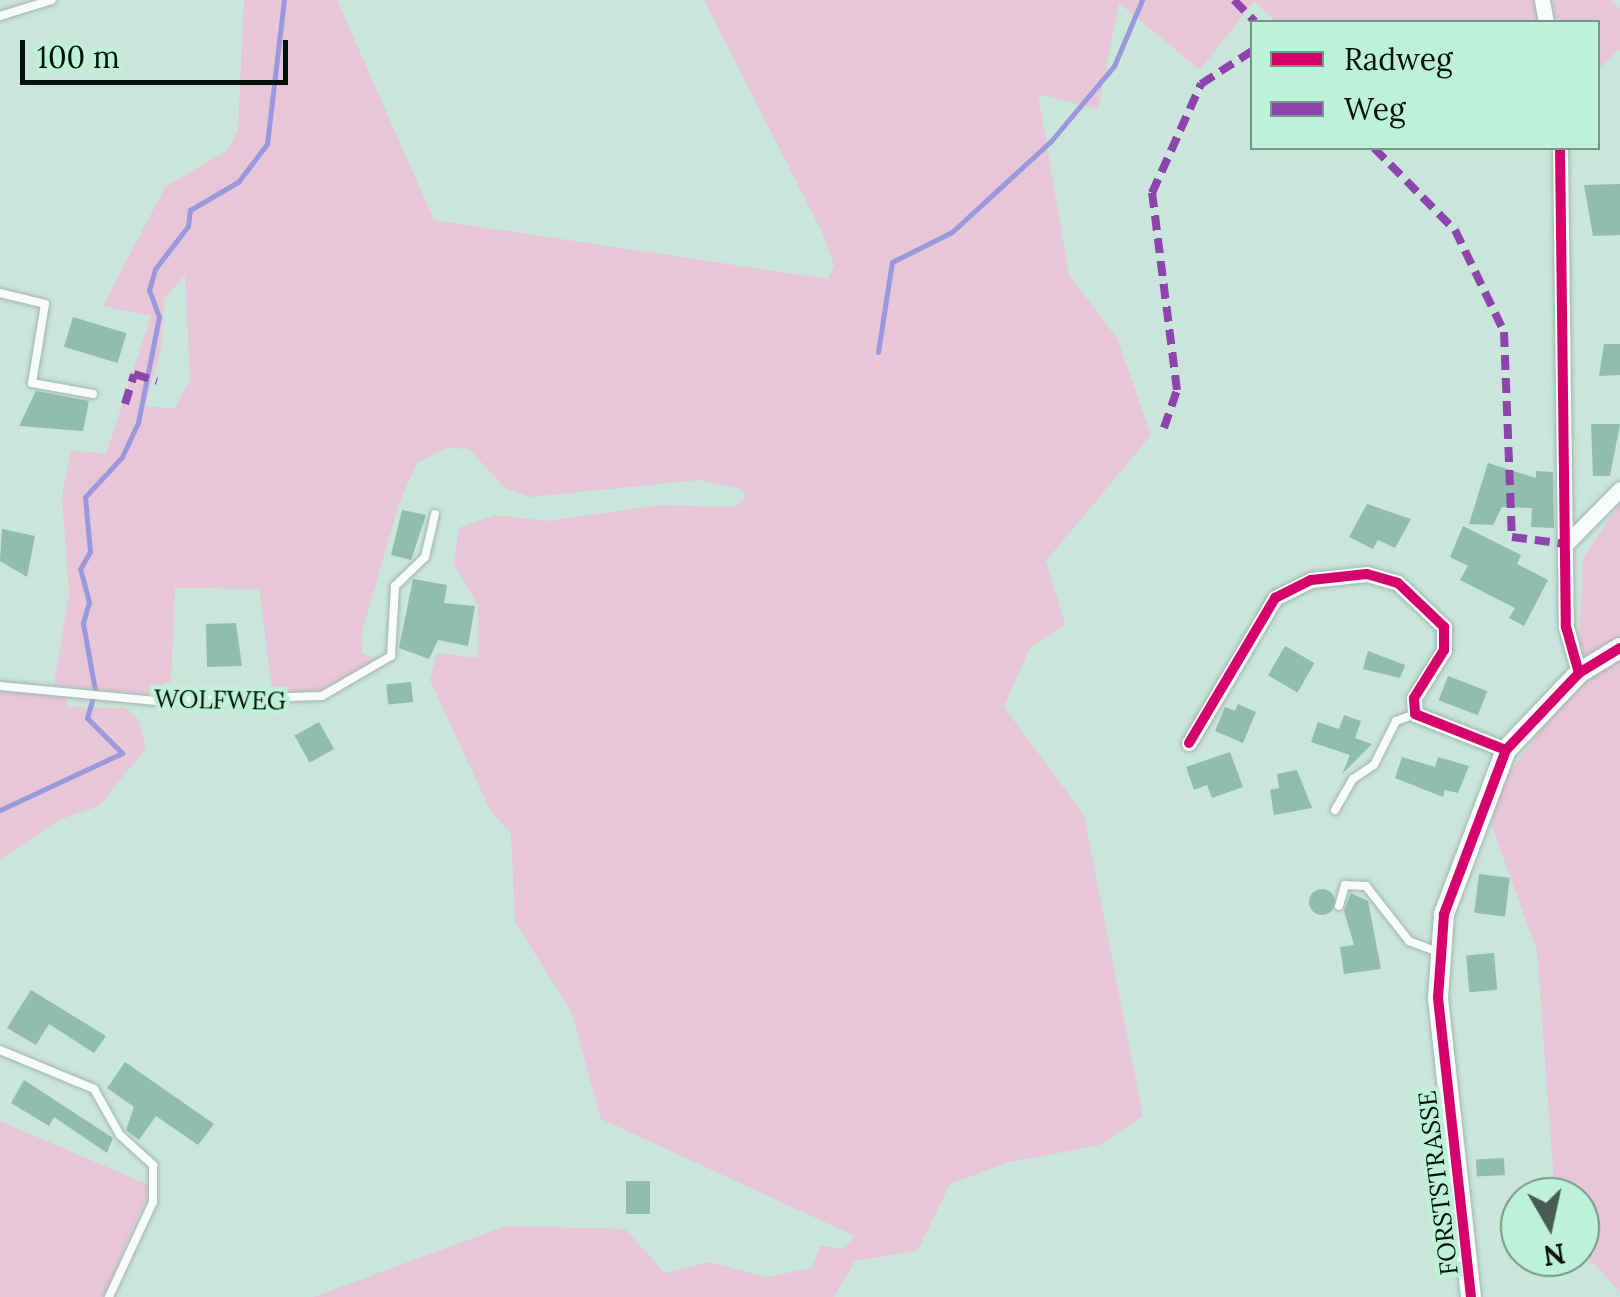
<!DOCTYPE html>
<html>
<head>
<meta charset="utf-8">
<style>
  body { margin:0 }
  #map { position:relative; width:1620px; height:1297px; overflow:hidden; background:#cae5da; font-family:Lora,serif }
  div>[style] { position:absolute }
  .green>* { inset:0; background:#e7c6d8 }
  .stream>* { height:5px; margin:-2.5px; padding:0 2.5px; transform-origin:2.5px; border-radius:2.5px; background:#9a99de }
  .building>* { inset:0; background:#90bdaf; transform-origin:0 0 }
  .round { border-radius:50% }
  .roads { filter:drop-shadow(0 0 2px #a1b6ad) drop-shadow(0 0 2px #a1b6ad) }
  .service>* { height:8px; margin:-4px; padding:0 4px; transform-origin:4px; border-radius:4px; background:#f7fbf9 }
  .minor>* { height:15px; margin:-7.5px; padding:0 7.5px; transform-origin:7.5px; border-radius:7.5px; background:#f7fbf9 }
  .tertiary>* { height:20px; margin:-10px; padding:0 10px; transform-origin:10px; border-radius:10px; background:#f7fbf9 }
  .quiet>* { height:8px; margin-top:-4px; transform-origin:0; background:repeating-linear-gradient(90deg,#8e44ad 0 15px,transparent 0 23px) }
  .cycleway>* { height:10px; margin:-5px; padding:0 5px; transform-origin:5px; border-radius:5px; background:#d6006c }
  span { translate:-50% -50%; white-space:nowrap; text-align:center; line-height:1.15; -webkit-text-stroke:9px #bff0db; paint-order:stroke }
  .street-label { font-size:25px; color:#02120b }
  .legend { position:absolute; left:1250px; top:20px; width:350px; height:130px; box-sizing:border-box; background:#bff0db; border:2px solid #739788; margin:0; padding:12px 18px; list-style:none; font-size:30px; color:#02120b }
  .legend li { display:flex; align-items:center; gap:20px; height:50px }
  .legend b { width:50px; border:2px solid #739788 }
  .north { position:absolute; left:1500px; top:1177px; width:100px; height:100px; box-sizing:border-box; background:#bff0db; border:2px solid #739788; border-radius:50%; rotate:171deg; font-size:28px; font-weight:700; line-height:40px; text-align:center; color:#02120b }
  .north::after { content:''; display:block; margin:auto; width:35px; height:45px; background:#485c53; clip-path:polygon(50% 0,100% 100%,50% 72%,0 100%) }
  .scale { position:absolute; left:20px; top:40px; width:268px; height:45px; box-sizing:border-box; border:5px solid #02120b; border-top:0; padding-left:12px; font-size:30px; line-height:35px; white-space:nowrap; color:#02120b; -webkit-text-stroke:8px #bff0db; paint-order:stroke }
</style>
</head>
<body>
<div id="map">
  <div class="green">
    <div style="clip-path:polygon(evenodd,244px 0,337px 0,434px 220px,828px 279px,834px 266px,823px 234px,704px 0,1611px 0,1620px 9px,1620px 49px,1598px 69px,1598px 22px,1276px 22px,1254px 1px,1200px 70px,1119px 3px,1098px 109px,1038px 94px,1069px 275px,1117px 338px,1151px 435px,1046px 561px,1065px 624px,1029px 649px,1004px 707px,1084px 815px,1143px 1116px,1100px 1145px,1009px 1162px,950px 1184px,917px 1251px,855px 1261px,834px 1297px,313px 1297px,506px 1226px,625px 1229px,665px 1273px,710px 1262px,765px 1277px,812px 1268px,820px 1246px,843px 1249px,855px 1236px,601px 1119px,572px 1013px,515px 922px,511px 833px,490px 810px,430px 680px,437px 653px,478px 658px,478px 606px,454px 564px,459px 528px,495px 515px,547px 521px,661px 505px,735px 507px,746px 496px,741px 489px,699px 480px,531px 497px,506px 489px,469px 449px,446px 448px,417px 463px,399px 503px,362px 632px,362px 653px,378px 661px,321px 690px,273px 696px,259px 589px,175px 588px,171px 681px,156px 695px,54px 685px,69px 594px,62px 495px,71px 450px,106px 454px,151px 316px,103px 306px,165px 187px,226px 151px,238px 131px,244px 0,185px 275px,190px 380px,174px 409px,145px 406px,162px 346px,164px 299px,185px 275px)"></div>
    <div style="clip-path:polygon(1620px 503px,1620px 1292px,1580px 1249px,1580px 1197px,1555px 1197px,1537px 951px,1493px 829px,1491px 796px,1561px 705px,1578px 668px,1583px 558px)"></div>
    <div style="clip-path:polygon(0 690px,65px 696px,67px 707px,125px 708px,139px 720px,146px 748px,99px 806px,61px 819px,0 860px)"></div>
    <div style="clip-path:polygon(0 1121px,151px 1186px,104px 1297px,0 1297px)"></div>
  </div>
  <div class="stream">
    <div style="left:878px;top:352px;width:91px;rotate:-81.2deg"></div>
    <div style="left:892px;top:262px;width:67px;rotate:-26.6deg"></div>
    <div style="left:952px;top:232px;width:134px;rotate:-42.6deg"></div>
    <div style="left:1051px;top:141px;width:98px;rotate:-50deg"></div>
    <div style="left:1114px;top:66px;width:72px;rotate:-67deg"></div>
    <div style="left:0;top:810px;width:135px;rotate:-25deg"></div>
    <div style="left:122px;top:753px;width:49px;rotate:-135deg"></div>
    <div style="left:87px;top:718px;width:29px;rotate:-74deg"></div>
    <div style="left:95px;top:690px;width:68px;rotate:-100.2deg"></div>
    <div style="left:83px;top:623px;width:22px;rotate:-74deg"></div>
    <div style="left:89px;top:602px;width:34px;rotate:-105deg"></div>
    <div style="left:80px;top:569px;width:20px;rotate:-60deg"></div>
    <div style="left:90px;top:552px;width:55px;rotate:-95.2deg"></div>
    <div style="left:85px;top:497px;width:54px;rotate:-47.2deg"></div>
    <div style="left:122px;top:457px;width:38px;rotate:-65deg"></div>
    <div style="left:138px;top:423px;width:108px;rotate:-78.8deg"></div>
    <div style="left:159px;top:317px;width:29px;rotate:-110deg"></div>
    <div style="left:149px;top:290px;width:22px;rotate:-74deg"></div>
    <div style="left:155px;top:269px;width:54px;rotate:-52.5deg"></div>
    <div style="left:188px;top:226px;width:16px;rotate:-83deg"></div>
    <div style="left:190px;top:210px;width:56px;rotate:-30.3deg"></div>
    <div style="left:238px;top:182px;width:48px;rotate:-52.7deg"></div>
    <div style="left:267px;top:144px;width:145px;rotate:-83.3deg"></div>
  </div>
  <div class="building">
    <div style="clip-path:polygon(1620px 184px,1620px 235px,1593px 236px,1584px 185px)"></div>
    <div style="left:73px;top:317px;width:56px;height:31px;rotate:17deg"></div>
    <div style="clip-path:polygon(1604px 344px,1620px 344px,1620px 375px,1599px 376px)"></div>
    <div style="clip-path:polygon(36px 391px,89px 401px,83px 431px,19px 426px)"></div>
    <div style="clip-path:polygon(1591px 424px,1620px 424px,1610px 476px,1593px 476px)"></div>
    <div style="clip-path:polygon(1488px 463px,1536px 478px,1536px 471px,1553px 472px,1554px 528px,1531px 527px,1532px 508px,1502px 507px,1493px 525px,1469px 524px)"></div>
    <div style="clip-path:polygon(1367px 504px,1411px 519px,1395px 548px,1378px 540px,1373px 549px,1349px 537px)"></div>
    <div style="clip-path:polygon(402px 510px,426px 515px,411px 560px,391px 555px)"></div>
    <div style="clip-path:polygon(1463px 526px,1521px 555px,1517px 564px,1548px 580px,1524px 626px,1509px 618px,1515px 608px,1460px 580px,1468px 566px,1450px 557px)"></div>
    <div style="clip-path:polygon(2px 529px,35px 536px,27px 577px,0 561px)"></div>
    <div style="clip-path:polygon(413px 579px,447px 585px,444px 603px,475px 606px,468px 646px,438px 640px,429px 659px,399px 648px)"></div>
    <div style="clip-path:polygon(236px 623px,242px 666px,207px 667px,206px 624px)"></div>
    <div style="left:1285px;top:646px;width:34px;height:34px;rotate:30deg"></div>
    <div style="clip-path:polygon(1368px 651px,1405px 665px,1400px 678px,1363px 669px)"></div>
    <div style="left:1448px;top:676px;width:42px;height:26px;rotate:21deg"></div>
    <div style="left:411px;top:682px;width:20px;height:25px;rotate:84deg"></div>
    <div style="clip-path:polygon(1238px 704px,1256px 712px,1243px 743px,1215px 731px,1225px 707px,1235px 711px)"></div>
    <div style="clip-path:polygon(1344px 715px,1361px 721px,1355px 738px,1372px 744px,1342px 774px,1350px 755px,1311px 742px,1318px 722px,1339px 729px)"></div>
    <div style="left:319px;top:722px;width:31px;height:28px;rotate:61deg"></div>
    <div style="clip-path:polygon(1230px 752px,1243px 787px,1212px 798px,1207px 785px,1194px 790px,1186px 767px)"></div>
    <div style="clip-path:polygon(1402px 757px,1435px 767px,1438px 757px,1469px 766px,1458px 793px,1445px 790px,1443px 797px,1395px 778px)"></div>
    <div style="clip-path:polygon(1297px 770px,1312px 808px,1274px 815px,1270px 790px,1279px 788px,1277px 774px)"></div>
    <div style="left:1479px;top:874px;width:31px;height:39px;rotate:7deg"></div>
    <div class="round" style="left:1309px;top:889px;width:26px;height:26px"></div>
    <div style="clip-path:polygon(1351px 893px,1368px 901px,1381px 969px,1344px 974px,1340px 947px,1354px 945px,1344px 911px)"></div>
    <div style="left:1494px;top:953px;width:37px;height:28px;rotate:85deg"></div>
    <div style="clip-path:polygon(31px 990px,106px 1036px,94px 1053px,49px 1024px,36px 1045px,7px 1028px)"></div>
    <div style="clip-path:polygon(125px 1062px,214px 1124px,198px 1145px,156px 1116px,139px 1140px,126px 1130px,134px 1107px,107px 1088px)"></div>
    <div style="clip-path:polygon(24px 1080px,113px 1138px,107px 1153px,54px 1117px,49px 1126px,11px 1103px)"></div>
    <div style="left:1504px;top:1158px;width:17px;height:28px;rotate:87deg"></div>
    <div style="left:650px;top:1181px;width:33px;height:24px;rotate:90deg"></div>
  </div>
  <div class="roads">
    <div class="service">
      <div style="left:0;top:16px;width:54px;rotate:-17.1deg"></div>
      <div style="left:0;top:293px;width:46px;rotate:13.7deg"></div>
      <div style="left:45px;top:304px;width:80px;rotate:99.3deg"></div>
      <div style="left:32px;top:383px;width:62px;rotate:10.2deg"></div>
      <div style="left:0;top:686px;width:157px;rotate:5.5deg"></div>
      <div style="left:156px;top:701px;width:166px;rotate:-1.7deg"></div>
      <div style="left:322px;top:696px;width:80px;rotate:-30.1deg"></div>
      <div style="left:391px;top:656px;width:70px;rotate:-86.7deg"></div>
      <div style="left:395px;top:586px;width:42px;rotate:-44deg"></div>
      <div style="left:425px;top:557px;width:44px;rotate:-76.9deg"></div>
      <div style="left:1335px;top:810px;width:36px;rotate:-60deg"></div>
      <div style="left:1353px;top:779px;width:25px;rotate:-34deg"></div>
      <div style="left:1374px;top:765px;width:49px;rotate:-63.4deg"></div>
      <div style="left:1396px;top:721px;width:20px;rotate:-20deg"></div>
      <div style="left:1339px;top:906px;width:22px;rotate:-74deg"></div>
      <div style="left:1345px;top:885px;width:21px;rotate:3deg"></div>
      <div style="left:1366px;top:886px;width:70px;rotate:52deg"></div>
      <div style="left:1409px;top:941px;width:31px;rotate:21deg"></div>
      <div style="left:0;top:1050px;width:102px;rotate:22.5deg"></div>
      <div style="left:94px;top:1089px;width:53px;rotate:60.5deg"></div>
      <div style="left:120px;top:1135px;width:45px;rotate:42.3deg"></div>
      <div style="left:153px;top:1165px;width:37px;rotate:90deg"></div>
      <div style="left:153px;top:1202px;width:105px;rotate:114.9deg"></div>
    </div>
    <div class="minor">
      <div style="left:1542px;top:0;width:22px;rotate:80deg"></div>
      <div style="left:1560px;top:148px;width:479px;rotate:89.3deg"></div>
      <div style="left:1566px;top:627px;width:48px;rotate:74.2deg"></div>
      <div style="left:1566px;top:544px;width:77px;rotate:-45.5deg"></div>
      <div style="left:1189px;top:743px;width:169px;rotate:-59.3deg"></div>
      <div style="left:1275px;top:598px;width:40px;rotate:-26.6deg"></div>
      <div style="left:1311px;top:580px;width:56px;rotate:-6.1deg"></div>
      <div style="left:1367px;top:574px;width:32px;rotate:16deg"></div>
      <div style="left:1398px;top:583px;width:64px;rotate:43.7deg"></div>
      <div style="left:1444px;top:627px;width:23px;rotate:90deg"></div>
      <div style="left:1444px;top:650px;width:57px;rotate:122deg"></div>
      <div style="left:1414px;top:698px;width:16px;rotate:86deg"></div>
      <div style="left:1415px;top:714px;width:98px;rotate:21.6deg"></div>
    </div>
    <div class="tertiary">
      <div style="left:1471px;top:1297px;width:301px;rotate:-96.3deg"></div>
      <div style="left:1438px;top:998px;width:84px;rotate:-85.9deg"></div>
      <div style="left:1444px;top:914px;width:175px;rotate:-69.3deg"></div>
      <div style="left:1506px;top:750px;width:106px;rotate:-46.5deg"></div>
      <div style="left:1579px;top:673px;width:48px;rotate:-31.4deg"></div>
    </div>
  </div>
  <div class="quiet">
    <div style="left:1234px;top:0;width:30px;rotate:46deg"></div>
    <div style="left:1374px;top:148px;width:115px;rotate:45.4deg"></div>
    <div style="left:1455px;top:230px;width:113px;rotate:64.3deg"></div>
    <div style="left:1504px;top:332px;width:205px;rotate:87.8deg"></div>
    <div style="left:1512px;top:537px;width:54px;rotate:7.4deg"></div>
    <div style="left:125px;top:404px;width:31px;rotate:-73deg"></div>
    <div style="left:134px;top:374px;width:24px;rotate:17deg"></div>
    <div style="left:1164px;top:428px;width:40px;rotate:-71.1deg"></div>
    <div style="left:1177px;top:390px;width:199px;rotate:-97.2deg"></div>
    <div style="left:1152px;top:193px;width:120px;rotate:-65.8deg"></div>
    <div style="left:1201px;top:84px;width:61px;rotate:-32.9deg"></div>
  </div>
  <div class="cycleway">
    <div style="left:1560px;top:148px;width:479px;rotate:89.3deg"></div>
    <div style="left:1566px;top:627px;width:48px;rotate:74.2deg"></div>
    <div style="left:1189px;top:743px;width:169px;rotate:-59.3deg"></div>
    <div style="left:1275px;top:598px;width:40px;rotate:-26.6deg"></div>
    <div style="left:1311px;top:580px;width:56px;rotate:-6.1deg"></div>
    <div style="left:1367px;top:574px;width:32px;rotate:16deg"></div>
    <div style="left:1398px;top:583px;width:64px;rotate:43.7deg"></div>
    <div style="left:1444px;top:627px;width:23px;rotate:90deg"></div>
    <div style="left:1444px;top:650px;width:57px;rotate:122deg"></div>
    <div style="left:1414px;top:698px;width:16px;rotate:86deg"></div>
    <div style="left:1415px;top:714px;width:98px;rotate:21.6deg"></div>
    <div style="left:1471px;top:1297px;width:301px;rotate:-96.3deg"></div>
    <div style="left:1438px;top:998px;width:84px;rotate:-85.9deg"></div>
    <div style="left:1444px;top:914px;width:175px;rotate:-69.3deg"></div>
    <div style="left:1506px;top:750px;width:106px;rotate:-46.5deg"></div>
    <div style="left:1579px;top:673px;width:48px;rotate:-31.4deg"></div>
  </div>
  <div class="street-label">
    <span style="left:220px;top:700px;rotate:1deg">WOLFWEG</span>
    <span style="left:1438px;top:1183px;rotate:-97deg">FORSTSTRASSE</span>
  </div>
  <ul class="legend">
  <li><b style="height:12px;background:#d6006c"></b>Radweg</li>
  <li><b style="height:12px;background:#8e44ad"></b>Weg</li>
  </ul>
  <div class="north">N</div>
  <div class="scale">100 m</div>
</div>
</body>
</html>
